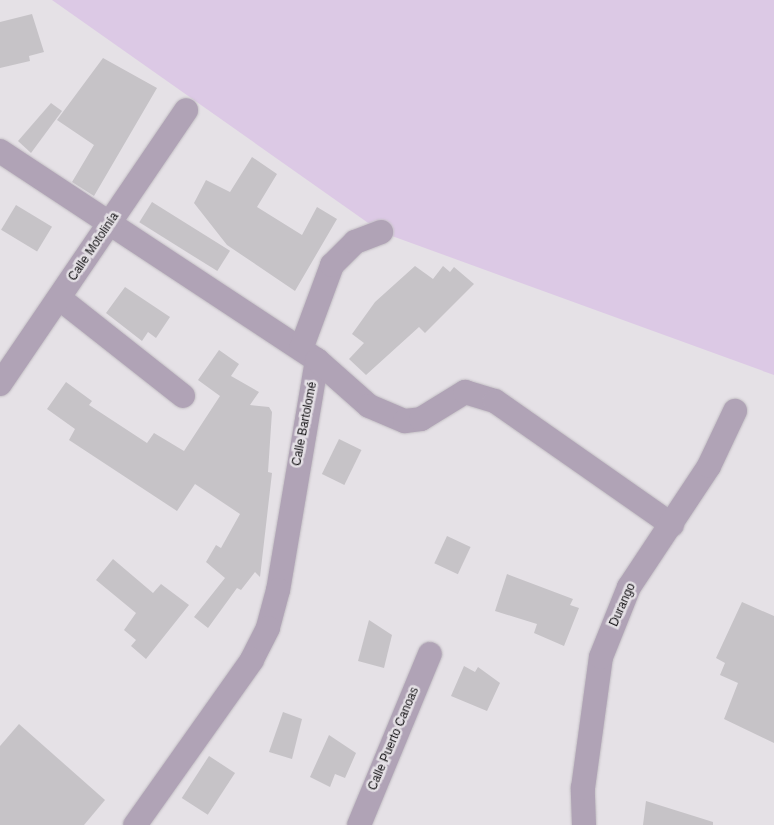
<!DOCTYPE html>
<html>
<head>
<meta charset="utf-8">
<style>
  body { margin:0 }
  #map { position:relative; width:774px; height:825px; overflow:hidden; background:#e5e1e6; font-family:Helvetica,sans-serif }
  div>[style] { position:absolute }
  .green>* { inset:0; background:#dcc9e5 }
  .building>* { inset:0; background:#c6c3c7; transform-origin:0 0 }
  .roads { filter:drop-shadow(0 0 1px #c3bfc4) drop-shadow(0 0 1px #c3bfc4) }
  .minor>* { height:24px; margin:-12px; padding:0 12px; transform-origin:12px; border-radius:12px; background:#b0a3b6 }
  span { translate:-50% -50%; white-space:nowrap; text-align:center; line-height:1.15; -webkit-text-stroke:5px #e5e1e6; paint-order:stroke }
  .street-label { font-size:12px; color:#0f0e10 }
</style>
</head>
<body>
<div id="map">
  <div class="green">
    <div style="clip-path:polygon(52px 0,774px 0,774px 375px,381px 232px)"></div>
  </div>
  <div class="building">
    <div style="clip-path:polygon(32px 14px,44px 52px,29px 56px,30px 61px,0 68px,0 22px)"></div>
    <div style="clip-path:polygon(103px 58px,157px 88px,94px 196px,72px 182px,94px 145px,57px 120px)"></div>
    <div style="clip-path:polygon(51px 103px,62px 111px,31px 153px,18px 141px)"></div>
    <div style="clip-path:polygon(252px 157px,277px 174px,257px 207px,302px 235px,317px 207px,337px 219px,295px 291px,227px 245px,194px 203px,206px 180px,230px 192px)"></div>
    <div style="left:152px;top:202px;width:92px;height:24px;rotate:32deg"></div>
    <div style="left:16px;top:205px;width:42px;height:29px;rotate:31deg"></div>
    <div style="clip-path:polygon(415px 266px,433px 279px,443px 266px,450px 272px,454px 267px,474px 284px,425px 333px,419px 327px,366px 375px,349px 359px,364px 343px,352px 334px,375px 302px)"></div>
    <div style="clip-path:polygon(125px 287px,170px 317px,156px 338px,148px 332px,142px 341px,106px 313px)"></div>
    <div style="clip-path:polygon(219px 350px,239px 364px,231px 376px,259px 392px,250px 405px,269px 407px,272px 412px,268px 472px,272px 473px,260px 577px,255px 572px,241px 590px,237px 588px,208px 628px,194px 617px,225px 578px,206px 562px,216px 545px,221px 548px,240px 514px,195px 484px,177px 511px,69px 440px,75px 429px,47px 409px,66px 382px,92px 401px,89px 405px,147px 443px,154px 433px,184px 451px,220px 396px,198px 380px)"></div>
    <div style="left:339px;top:439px;width:25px;height:39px;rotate:26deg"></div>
    <div style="left:447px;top:536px;width:26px;height:30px;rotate:25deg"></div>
    <div style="clip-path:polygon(113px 559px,153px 593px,161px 584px,189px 605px,146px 659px,131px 646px,136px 640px,124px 630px,136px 613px,96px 580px)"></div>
    <div style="clip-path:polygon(507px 574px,573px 599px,570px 605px,579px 608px,564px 646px,534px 633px,537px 624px,495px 611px)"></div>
    <div style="clip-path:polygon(742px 602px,774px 616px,774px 743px,724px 719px,738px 683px,720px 675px,725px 663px,716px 658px)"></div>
    <div style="clip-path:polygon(369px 620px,392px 635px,384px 668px,358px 661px)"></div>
    <div style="clip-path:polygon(464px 666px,475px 672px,478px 667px,500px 683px,487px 711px,451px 696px)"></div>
    <div style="clip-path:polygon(283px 712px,302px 719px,292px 759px,269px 752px)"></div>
    <div style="clip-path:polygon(19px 724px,105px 800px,84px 825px,0 825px,0 746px)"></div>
    <div style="clip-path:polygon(329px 735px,356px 753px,345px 778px,335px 774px,330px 787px,310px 777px)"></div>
    <div style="left:209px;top:756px;width:31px;height:50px;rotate:33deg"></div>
    <div style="clip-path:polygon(646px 801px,713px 822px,713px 825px,643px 825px)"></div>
  </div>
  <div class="roads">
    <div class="minor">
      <div style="left:0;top:151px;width:380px;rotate:33.4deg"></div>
      <div style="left:317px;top:360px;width:233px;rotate:99.6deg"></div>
      <div style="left:278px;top:590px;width:39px;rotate:105deg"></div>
      <div style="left:268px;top:628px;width:36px;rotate:117deg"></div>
      <div style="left:252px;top:660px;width:202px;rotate:125.3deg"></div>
      <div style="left:59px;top:298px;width:158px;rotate:38.3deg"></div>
      <div style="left:301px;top:349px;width:90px;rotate:-69.7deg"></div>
      <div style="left:332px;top:265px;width:33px;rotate:-45deg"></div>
      <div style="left:355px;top:242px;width:28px;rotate:-21deg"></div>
      <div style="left:317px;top:360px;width:69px;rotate:41.5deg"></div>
      <div style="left:369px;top:406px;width:39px;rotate:23deg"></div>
      <div style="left:405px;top:421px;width:16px;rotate:-7deg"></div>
      <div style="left:421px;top:419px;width:52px;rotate:-31.5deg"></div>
      <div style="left:465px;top:392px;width:31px;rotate:17deg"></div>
      <div style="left:495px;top:401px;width:216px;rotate:35deg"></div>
      <div style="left:0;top:384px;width:331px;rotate:-55.8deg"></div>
      <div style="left:359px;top:825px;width:185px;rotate:-67.5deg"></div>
      <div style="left:584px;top:825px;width:37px;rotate:-92deg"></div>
      <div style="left:583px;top:788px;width:132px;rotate:-82.2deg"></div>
      <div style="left:601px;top:657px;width:75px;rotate:-68.2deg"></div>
      <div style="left:629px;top:587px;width:145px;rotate:-56.5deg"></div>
      <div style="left:709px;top:466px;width:61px;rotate:-64.7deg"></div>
    </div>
  </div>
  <div class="street-label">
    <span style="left:94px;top:247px;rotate:-56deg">Calle Motolinía</span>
    <span style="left:305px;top:424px;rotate:-79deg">Calle Bartolomé</span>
    <span style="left:623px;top:605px;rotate:-66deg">Durango</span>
    <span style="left:394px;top:739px;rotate:-67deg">Calle Puerto Canoas</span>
  </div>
</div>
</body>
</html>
